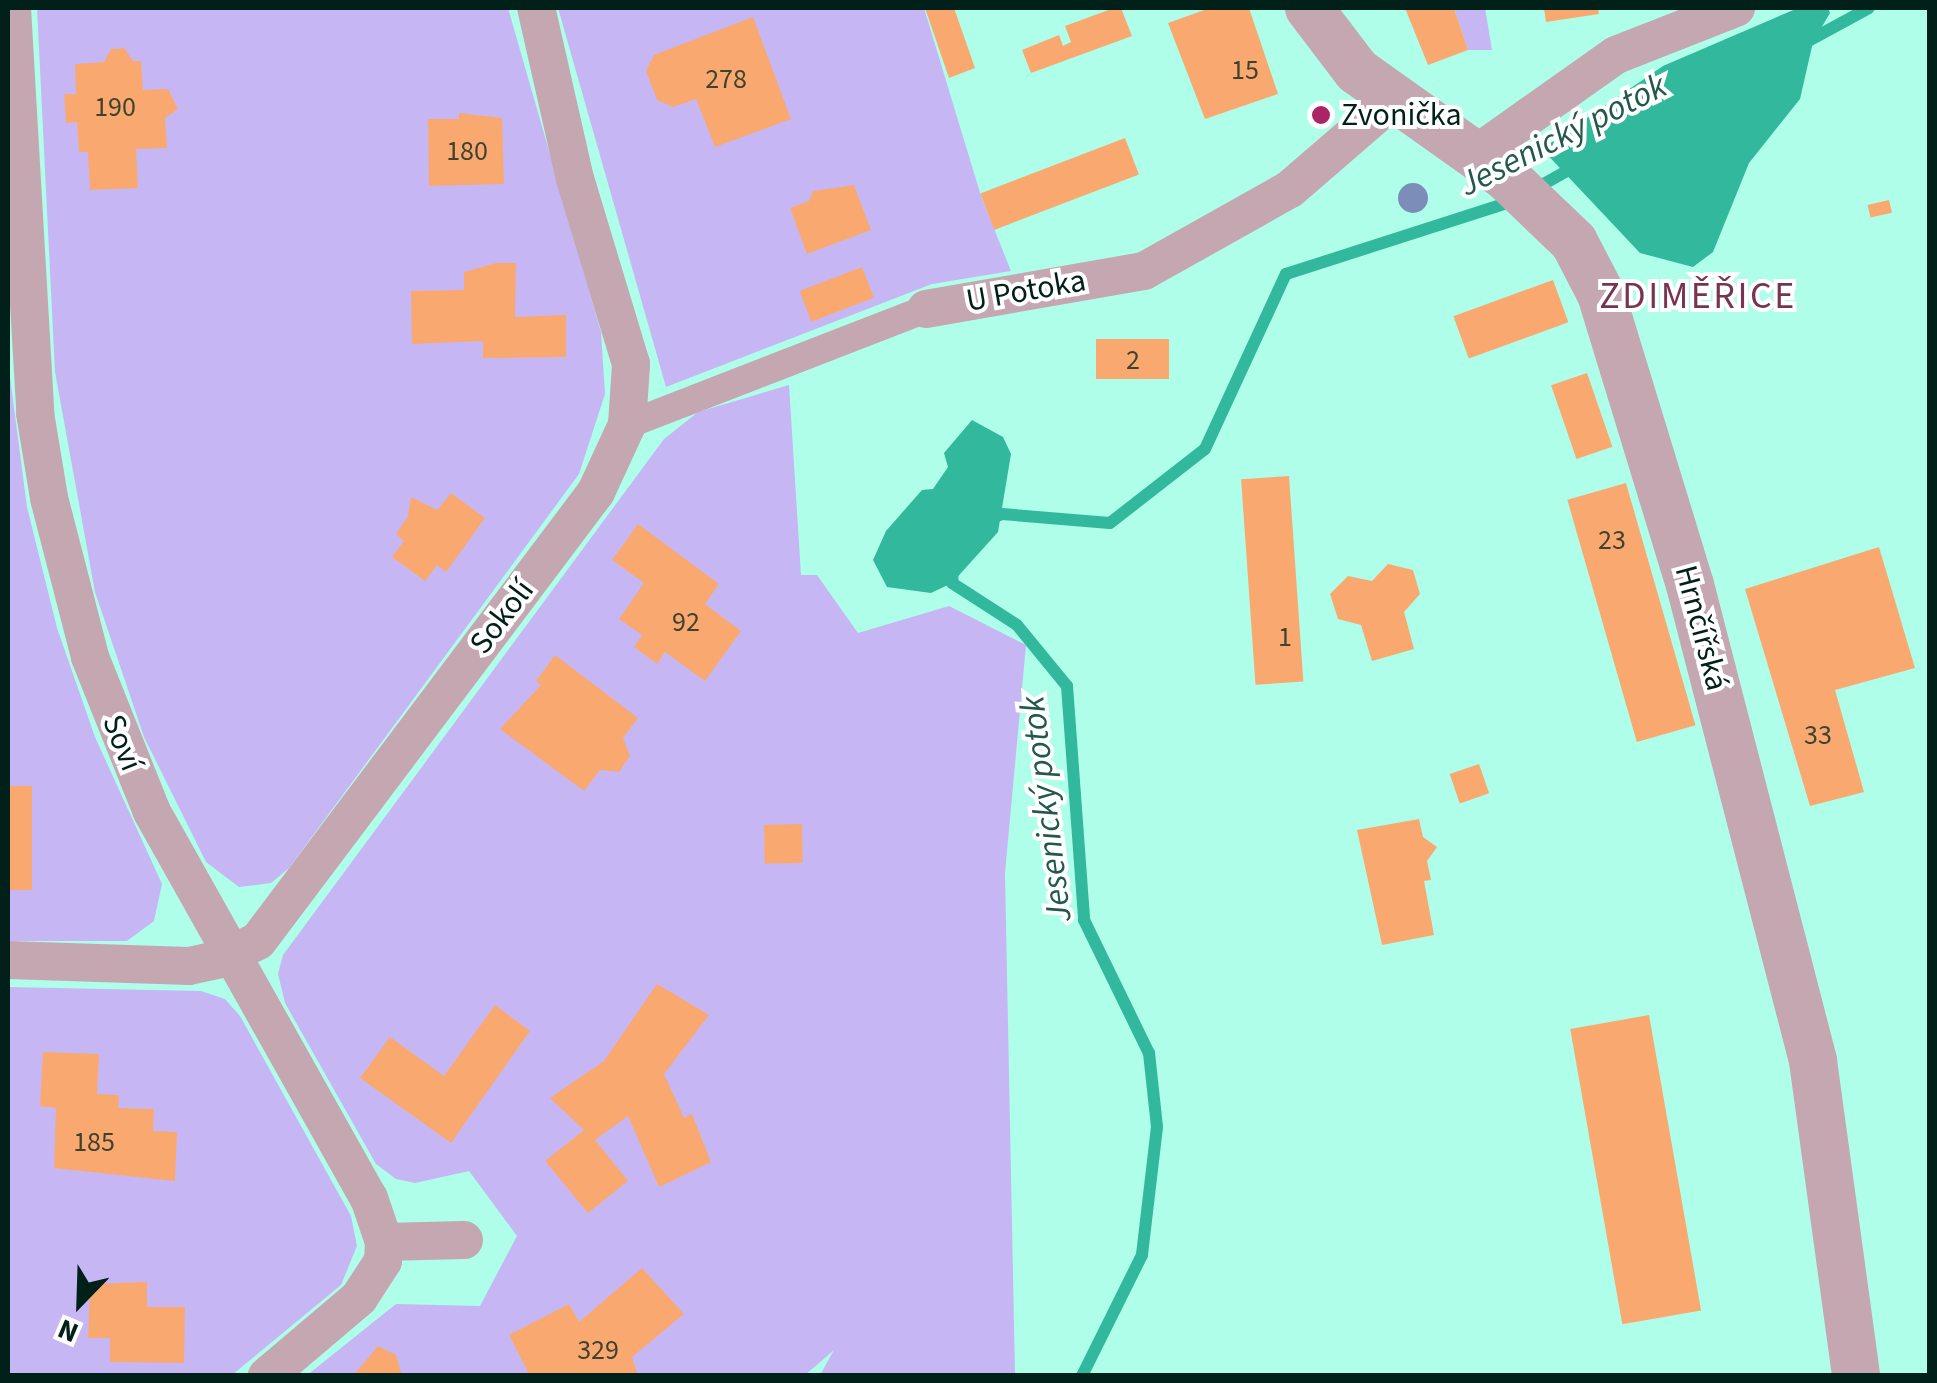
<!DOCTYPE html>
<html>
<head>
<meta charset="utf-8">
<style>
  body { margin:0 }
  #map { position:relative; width:1937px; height:1383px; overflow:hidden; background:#aefee9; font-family:"Source Sans 3",sans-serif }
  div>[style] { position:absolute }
  .green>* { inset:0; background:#c6b7f4 }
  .water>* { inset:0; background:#32b89c }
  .stream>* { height:12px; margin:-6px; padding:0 6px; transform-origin:6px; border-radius:6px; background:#32b89c }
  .building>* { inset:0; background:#f9a970; transform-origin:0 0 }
  .pedestrian>* { height:28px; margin:-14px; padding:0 14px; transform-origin:14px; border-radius:14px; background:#c5a7b1 }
  .minor>* { height:38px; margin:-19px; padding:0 19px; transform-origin:19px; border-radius:19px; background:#c5a7b1 }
  .tertiary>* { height:48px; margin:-24px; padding:0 24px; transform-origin:24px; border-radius:24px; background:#c5a7b1 }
  .trees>* { width:30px; height:30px; margin:-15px; border-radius:50%; background:#7b8db8 }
  .dots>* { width:28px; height:28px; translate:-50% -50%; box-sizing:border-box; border:5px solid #fff; border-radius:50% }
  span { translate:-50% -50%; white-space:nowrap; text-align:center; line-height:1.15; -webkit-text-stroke:8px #fff; paint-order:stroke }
  .number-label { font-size:28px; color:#3e422f }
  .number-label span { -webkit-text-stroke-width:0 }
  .poi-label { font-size:32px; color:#002019 }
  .left { translate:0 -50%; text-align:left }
  .street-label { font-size:32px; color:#002019 }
  .water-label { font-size:35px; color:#24584c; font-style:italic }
  .quarter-label { font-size:38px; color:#773450; letter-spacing:2.5px }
  .frame { position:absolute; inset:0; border:10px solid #002019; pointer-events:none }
  .north { position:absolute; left:30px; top:1253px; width:100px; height:100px; -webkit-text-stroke:8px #fff; paint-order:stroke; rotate:203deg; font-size:28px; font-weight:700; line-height:40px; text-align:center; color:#002019 }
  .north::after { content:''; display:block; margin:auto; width:35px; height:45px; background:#002019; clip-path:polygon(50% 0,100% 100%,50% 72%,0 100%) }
</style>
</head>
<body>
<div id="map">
  <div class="green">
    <div style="clip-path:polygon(37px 8px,508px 8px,601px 332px,605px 394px,579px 474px,289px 868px,271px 883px,239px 887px,206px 862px,144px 737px,95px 592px,55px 372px)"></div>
    <div style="clip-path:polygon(558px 8px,924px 8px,981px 196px,1011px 271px,932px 284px,666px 387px)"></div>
    <div style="clip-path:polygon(1454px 8px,1485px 8px,1492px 50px,1468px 50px)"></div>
    <div style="clip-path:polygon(8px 362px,27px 507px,57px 628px,95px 737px,162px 884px,154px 921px,127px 941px,8px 941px)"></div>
    <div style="clip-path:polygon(789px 385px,801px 575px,817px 575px,858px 633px,949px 606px,1026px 645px,1005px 873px,1015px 1375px,820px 1375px,834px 1350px,804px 1376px,306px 1376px,396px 1304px,480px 1306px,517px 1236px,469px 1171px,415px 1183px,396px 1179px,376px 1164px,285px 1003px,278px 974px,283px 955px,664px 439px,698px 412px)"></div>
    <div style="clip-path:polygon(8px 987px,201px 991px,225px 999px,240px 1016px,351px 1216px,357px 1246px,341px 1285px,232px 1375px,8px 1376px)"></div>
  </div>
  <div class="water">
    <div style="clip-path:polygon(1798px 8px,1828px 8px,1830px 13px,1813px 42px,1800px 99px,1749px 163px,1713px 252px,1693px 267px,1640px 253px,1542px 149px,1663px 66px)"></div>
    <div style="clip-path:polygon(972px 420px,1003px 437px,1011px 454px,998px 532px,952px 583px,931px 593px,887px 587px,873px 560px,886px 531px,922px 490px,933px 489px,948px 467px,944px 453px)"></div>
  </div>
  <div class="stream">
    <div style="left:1801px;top:45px;width:77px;rotate:-28.6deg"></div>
    <div style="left:1533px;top:190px;width:49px;rotate:-29.2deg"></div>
    <div style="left:990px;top:519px;width:13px;rotate:-23deg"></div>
    <div style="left:1002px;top:514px;width:108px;rotate:4.8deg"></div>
    <div style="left:1110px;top:523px;width:120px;rotate:-37.9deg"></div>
    <div style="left:1205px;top:449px;width:193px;rotate:-65.2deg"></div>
    <div style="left:1286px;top:274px;width:242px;rotate:-17.8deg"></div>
    <div style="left:953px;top:566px;width:17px;rotate:93deg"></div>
    <div style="left:952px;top:583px;width:77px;rotate:32.9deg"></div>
    <div style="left:1017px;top:625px;width:79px;rotate:50.7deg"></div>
    <div style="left:1067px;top:686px;width:235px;rotate:85.8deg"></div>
    <div style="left:1084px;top:920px;width:148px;rotate:64deg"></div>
    <div style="left:1149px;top:1053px;width:74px;rotate:83.8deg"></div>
    <div style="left:1157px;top:1127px;width:129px;rotate:96.7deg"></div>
    <div style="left:1142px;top:1255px;width:135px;rotate:116.4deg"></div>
  </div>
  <div class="building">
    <div style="clip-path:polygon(925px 8px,954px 8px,975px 68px,949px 78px)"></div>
    <div style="clip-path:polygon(1114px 8px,1121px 8px,1132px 36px,1031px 73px,1022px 50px,1059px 35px,1063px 46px,1071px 42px,1065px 26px)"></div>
    <div style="clip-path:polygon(1210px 8px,1249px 8px,1278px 94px,1205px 119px,1168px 23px)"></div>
    <div style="clip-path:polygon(1405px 8px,1454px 8px,1468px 50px,1428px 65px)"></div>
    <div style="clip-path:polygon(1544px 8px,1598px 8px,1599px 14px,1546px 22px)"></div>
    <div style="clip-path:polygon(753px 17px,791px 119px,715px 147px,696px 99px,673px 107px,657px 100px,646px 71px,654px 55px)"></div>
    <div style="clip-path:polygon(124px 48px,133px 61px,141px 61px,143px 90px,168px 89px,178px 109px,165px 118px,167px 148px,136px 149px,138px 188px,90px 190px,88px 152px,79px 152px,77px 122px,66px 123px,64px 94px,76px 94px,75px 64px,104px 62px,111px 49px)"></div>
    <div style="clip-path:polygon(459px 113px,502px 118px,504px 184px,429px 186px,428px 119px,459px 119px)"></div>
    <div style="left:1125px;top:138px;width:39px;height:155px;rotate:69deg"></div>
    <div style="clip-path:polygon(854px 185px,871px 230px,807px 254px,790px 208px,809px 201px,813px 191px)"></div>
    <div style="left:1889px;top:200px;width:13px;height:22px;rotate:77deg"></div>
    <div style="clip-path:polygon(496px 263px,516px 263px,515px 317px,566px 315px,566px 357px,483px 358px,483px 341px,412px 344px,411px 291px,464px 290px,464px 272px)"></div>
    <div style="left:862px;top:267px;width:33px;height:67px;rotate:69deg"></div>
    <div style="left:1553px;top:280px;width:45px;height:106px;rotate:70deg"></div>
    <div style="left:1096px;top:339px;width:73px;height:40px"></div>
    <div style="left:1587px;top:373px;width:78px;height:38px;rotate:71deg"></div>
    <div style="left:1289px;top:476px;width:206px;height:48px;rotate:86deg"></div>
    <div style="left:1626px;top:483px;width:252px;height:61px;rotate:74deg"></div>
    <div style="clip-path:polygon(451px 493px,485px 518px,446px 572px,437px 565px,425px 581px,392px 557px,404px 541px,396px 534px,408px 516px,411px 497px,437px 510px)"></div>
    <div style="clip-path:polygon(638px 524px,719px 584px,705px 604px,741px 631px,705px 681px,665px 652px,657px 664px,634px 647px,642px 635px,619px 619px,644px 583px,612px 560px)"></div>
    <div style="clip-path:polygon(1879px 547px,1915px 668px,1835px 690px,1864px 792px,1810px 806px,1745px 589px)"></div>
    <div style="clip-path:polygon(1388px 564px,1413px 570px,1420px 594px,1404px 612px,1414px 649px,1372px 661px,1361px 625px,1338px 619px,1330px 594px,1348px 576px,1372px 581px)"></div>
    <div style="clip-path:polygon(555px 655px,638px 718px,623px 738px,630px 756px,619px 772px,600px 770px,584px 791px,500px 729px,541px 685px,536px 681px)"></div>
    <div style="left:1479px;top:764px;width:31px;height:31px;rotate:71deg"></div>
    <div style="left:8px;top:786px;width:24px;height:104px"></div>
    <div style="clip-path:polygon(1419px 819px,1423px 837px,1437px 847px,1427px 861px,1431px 880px,1424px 881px,1434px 935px,1382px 945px,1357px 830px)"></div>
    <div style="left:802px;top:824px;width:39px;height:38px;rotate:89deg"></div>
    <div style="clip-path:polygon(657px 984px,709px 1015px,664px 1074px,684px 1118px,692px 1114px,711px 1162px,659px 1187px,628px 1116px,595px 1140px,628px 1181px,588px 1213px,545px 1161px,584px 1130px,550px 1098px,604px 1061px)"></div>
    <div style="clip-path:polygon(495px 1005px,530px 1031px,451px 1143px,360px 1078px,390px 1037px,444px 1076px)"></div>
    <div style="left:1649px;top:1015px;width:300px;height:80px;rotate:80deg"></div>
    <div style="clip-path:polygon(43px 1052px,99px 1054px,97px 1094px,119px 1095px,118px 1108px,154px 1109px,153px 1131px,177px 1132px,175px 1181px,54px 1168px,56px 1108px,40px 1106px)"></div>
    <div style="clip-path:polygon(642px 1268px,684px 1314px,632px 1357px,638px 1376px,530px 1376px,509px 1335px,569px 1304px,579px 1322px)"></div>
    <div style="clip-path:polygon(147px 1282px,147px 1307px,185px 1307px,184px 1363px,110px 1362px,110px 1338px,88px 1338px,90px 1284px)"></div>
    <div style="clip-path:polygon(378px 1346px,396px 1355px,402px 1376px,353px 1376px)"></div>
  </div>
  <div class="pedestrian">
    <div style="left:627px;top:425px;width:321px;rotate:-21.2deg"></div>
  </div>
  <div class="minor">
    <div style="left:12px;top:8px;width:406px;rotate:86.7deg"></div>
    <div style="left:35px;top:413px;width:86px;rotate:80.6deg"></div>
    <div style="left:49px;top:498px;width:164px;rotate:75.5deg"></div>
    <div style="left:90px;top:657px;width:167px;rotate:68.2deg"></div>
    <div style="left:152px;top:812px;width:443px;rotate:60.7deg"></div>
    <div style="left:369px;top:1198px;width:46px;rotate:71.2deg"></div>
    <div style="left:384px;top:1242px;width:19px;rotate:93deg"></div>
    <div style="left:383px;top:1261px;width:44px;rotate:123deg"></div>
    <div style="left:359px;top:1298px;width:121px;rotate:139.7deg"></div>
    <div style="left:1476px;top:154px;width:171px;rotate:-35.3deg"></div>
    <div style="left:1616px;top:55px;width:129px;rotate:-21.4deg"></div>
    <div style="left:926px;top:309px;width:221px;rotate:-9.9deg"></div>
    <div style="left:1144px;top:271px;width:167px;rotate:-29.3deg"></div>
    <div style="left:1290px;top:189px;width:136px;rotate:-40.8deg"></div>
    <div style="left:8px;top:960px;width:181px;rotate:1.9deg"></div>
    <div style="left:189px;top:966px;width:34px;rotate:-12deg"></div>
    <div style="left:222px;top:959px;width:40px;rotate:-26.6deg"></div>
    <div style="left:258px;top:941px;width:562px;rotate:-53.03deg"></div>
    <div style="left:596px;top:492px;width:74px;rotate:-65.2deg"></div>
    <div style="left:627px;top:425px;width:61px;rotate:-86.2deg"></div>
    <div style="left:631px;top:364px;width:193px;rotate:-106.8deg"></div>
    <div style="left:575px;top:179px;width:175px;rotate:-102.8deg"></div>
    <div style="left:384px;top:1242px;width:80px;rotate:-1.4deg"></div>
  </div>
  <div class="tertiary">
    <div style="left:1309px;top:8px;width:79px;rotate:52.7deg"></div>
    <div style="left:1357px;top:71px;width:183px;rotate:35.4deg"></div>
    <div style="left:1506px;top:177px;width:94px;rotate:43.7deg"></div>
    <div style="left:1574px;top:242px;width:59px;rotate:62.6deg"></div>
    <div style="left:1601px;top:294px;width:304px;rotate:73deg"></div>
    <div style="left:1690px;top:585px;width:492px;rotate:75.5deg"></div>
    <div style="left:1813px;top:1061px;width:318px;rotate:82.2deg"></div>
  </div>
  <div class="trees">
    <div style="left:1413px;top:198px"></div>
  </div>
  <div class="dots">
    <div style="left:1321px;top:115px;background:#ac2468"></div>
  </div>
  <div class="number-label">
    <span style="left:1245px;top:70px">15</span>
    <span style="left:726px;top:79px">278</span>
    <span style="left:115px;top:107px">190</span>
    <span style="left:467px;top:151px">180</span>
    <span style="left:1133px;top:360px">2</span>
    <span style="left:1612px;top:540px">23</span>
    <span style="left:686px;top:622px">92</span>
    <span style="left:1285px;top:637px">1</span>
    <span style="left:1818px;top:735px">33</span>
    <span style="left:94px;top:1142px">185</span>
    <span style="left:598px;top:1350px">329</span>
  </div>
  <div class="poi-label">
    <span class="left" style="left:1341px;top:115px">Zvonička</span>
  </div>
  <div class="street-label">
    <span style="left:1026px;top:291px;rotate:-10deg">U Potoka</span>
    <span style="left:502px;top:617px;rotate:-53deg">Sokolí</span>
    <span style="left:1701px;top:628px;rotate:75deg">Hrnčířská</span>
    <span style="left:122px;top:743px;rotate:68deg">Soví</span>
  </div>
  <div class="water-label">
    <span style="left:1563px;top:135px;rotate:-27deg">Jesenický potok</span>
    <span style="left:1046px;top:809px;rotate:-97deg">Jesenický potok</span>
  </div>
  <div class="quarter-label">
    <span style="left:1698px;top:297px">ZDIMĚŘICE</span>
  </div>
  <div class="frame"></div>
  <div class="north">N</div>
</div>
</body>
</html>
